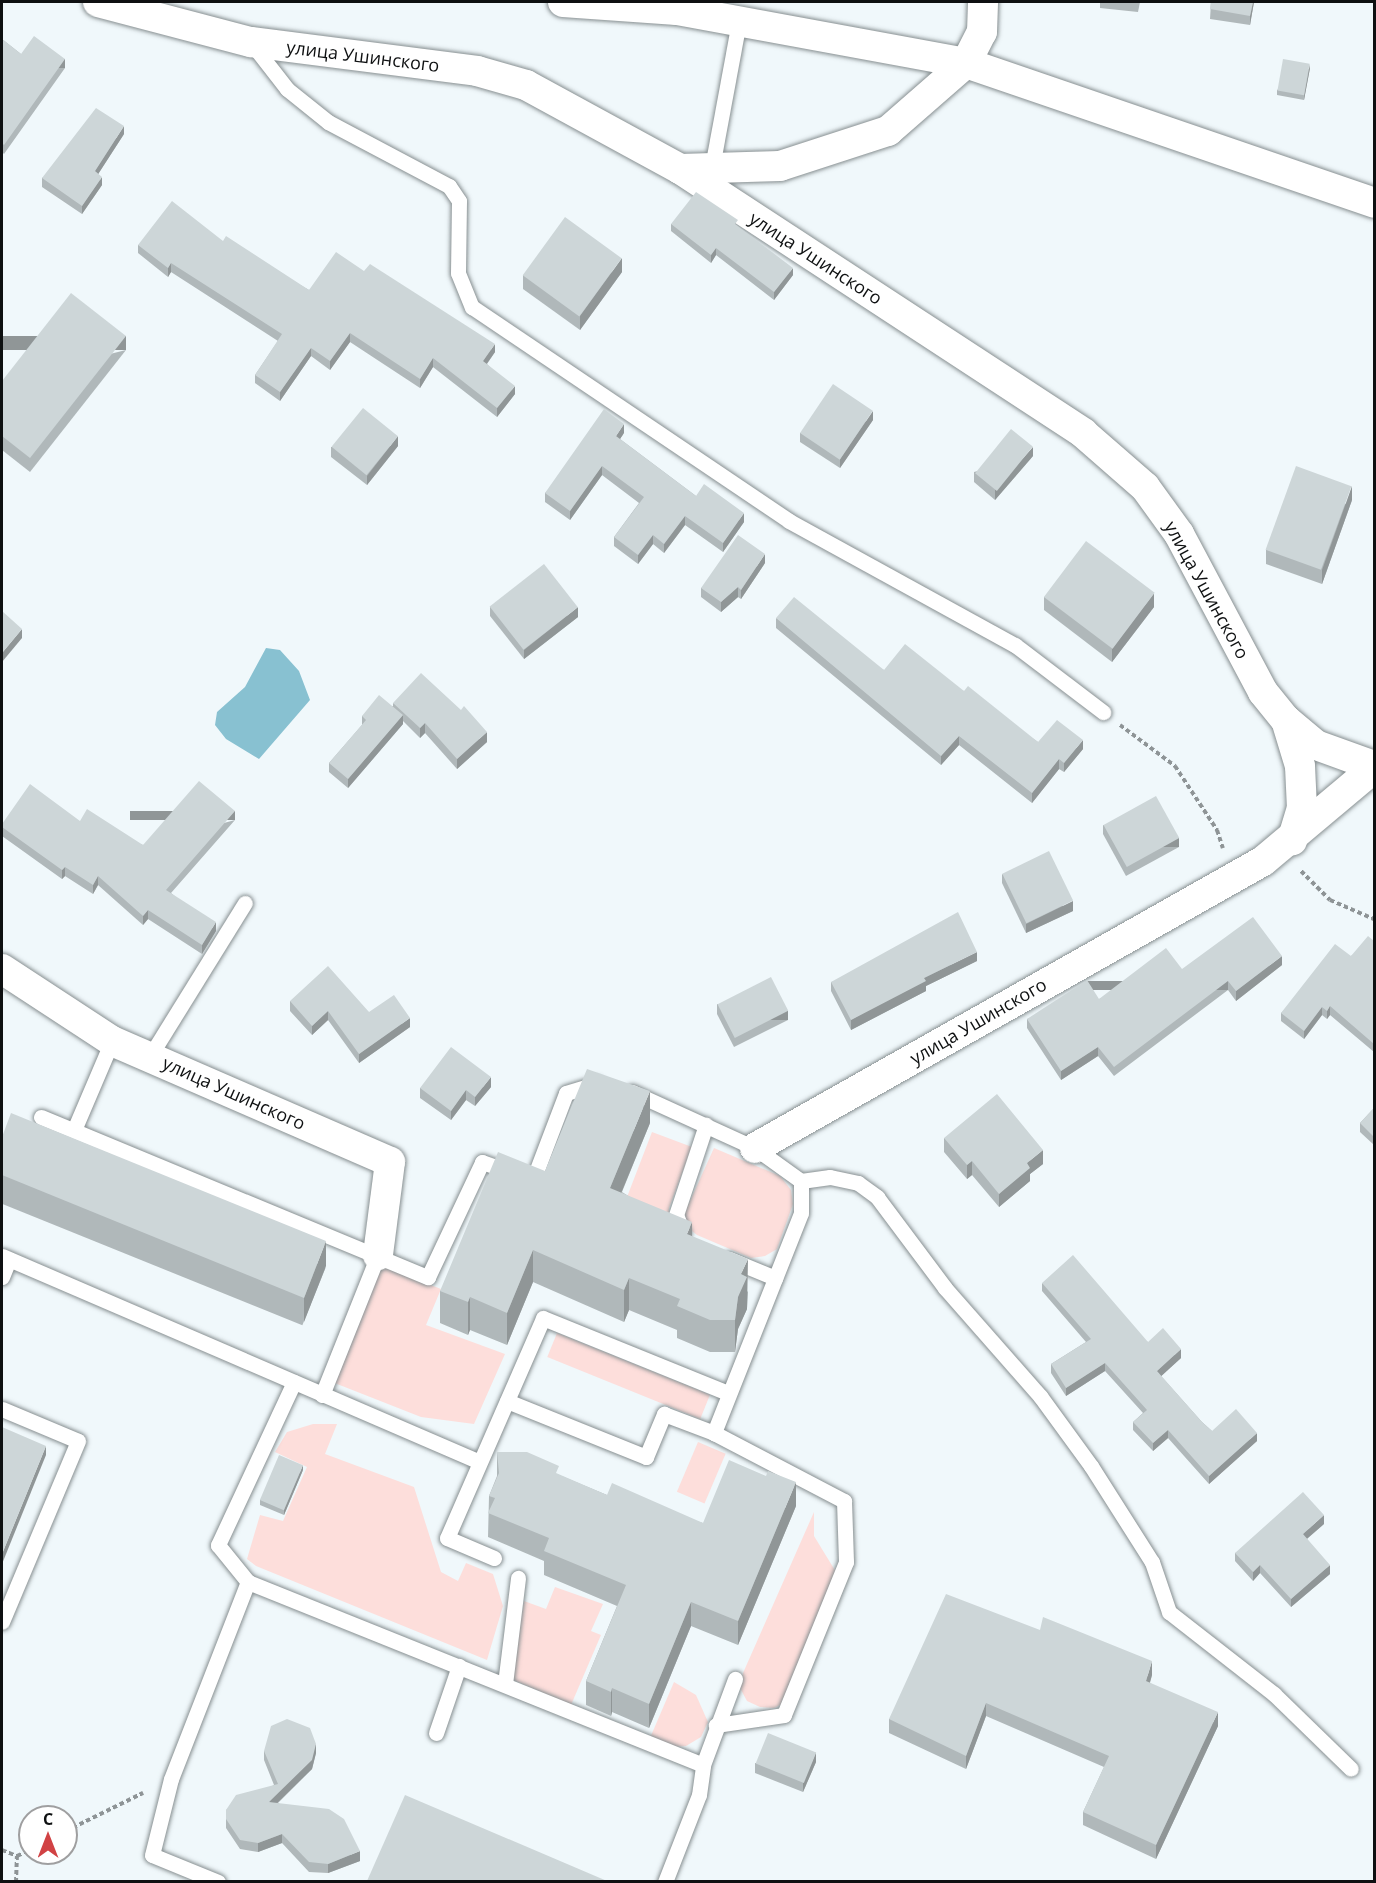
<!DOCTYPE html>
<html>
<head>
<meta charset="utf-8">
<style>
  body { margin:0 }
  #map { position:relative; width:1376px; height:1883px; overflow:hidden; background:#f0f8fb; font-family:"Open Sans",sans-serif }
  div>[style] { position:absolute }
  .green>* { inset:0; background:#fddedb; transform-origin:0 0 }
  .water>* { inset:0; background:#88c1d1 }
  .path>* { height:4px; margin-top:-2px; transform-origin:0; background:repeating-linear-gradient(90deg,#8e9496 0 4.5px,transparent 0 7.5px) }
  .roads { filter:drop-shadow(0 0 2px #878f91) drop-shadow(0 0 2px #878f91) }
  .lane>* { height:15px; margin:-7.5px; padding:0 7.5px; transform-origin:7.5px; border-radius:7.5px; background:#fff }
  .street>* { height:30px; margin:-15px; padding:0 15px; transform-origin:15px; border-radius:15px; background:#fff }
  .wall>* { inset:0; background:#b0b8ba; transform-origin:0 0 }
  .shaded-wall>* { inset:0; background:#909697; transform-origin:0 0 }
  .building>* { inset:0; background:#cdd6d8; transform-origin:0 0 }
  span { translate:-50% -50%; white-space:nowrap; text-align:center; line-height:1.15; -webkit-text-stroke:4.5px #fff; paint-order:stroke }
  .street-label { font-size:18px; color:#0e1011 }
  .frame { position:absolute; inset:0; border:3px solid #0e1011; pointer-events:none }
  .north { position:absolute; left:18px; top:1805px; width:60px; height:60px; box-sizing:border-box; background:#fff; border:2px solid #9f9fa0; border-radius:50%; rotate:0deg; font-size:16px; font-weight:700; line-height:24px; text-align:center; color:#0e1011 }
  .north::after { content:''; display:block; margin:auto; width:21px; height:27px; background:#d14244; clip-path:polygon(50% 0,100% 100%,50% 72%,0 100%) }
</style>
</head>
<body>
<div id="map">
  <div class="green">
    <div style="clip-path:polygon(652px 1132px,692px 1147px,669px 1208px,668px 1224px,617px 1223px)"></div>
    <div style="clip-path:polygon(714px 1148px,780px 1176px,791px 1190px,793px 1204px,777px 1249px,765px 1256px,751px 1258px,697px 1235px,687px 1227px,685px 1212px)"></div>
    <div style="clip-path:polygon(380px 1265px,441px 1289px,426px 1325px,505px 1354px,474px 1424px,421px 1417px,332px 1382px)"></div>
    <div style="left:557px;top:1333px;width:165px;height:26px;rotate:22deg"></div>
    <div style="clip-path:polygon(313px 1424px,337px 1424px,325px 1454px,414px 1487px,441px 1572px,458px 1581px,466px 1563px,493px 1574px,503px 1606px,487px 1660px,256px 1566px,247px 1559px,260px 1515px,283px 1521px,307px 1467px,275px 1452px,287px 1432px)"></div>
    <div style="left:698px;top:1442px;width:30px;height:54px;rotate:23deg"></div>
    <div style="clip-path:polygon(814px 1512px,814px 1536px,836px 1572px,784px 1703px,774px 1708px,760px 1707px,747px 1701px,740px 1688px,743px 1673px)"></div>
    <div style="clip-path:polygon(555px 1587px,603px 1604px,591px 1631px,601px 1635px,571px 1705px,511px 1679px,524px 1601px,546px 1609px)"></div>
    <div style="clip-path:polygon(674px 1682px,696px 1695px,708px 1722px,701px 1737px,686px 1746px,672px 1747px,650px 1738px)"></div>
  </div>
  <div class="water">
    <div style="clip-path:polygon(266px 648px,280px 650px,299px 671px,310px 700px,259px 759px,226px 739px,215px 725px,217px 712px,245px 687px)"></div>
  </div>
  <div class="path">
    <div style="left:1120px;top:725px;width:69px;rotate:36.7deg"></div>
    <div style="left:1175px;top:766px;width:77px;rotate:56.7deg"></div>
    <div style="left:1217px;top:830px;width:19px;rotate:72deg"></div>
    <div style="left:1301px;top:871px;width:41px;rotate:45deg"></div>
    <div style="left:1330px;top:900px;width:48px;rotate:23.4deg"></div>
    <div style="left:66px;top:1831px;width:86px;rotate:-26.3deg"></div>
    <div style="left:2px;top:1850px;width:16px;rotate:22deg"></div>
    <div style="left:17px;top:1856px;width:14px;rotate:-25deg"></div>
    <div style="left:16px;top:1882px;width:26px;rotate:-88deg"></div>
  </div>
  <div class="roads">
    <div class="lane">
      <div style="left:252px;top:44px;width:57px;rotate:52.1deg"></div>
      <div style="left:287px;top:89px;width:53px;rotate:38.8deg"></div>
      <div style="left:328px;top:122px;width:137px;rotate:27.9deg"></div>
      <div style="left:449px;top:186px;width:18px;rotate:56deg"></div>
      <div style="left:459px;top:201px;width:72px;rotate:90.8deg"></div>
      <div style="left:458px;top:273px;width:37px;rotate:68deg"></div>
      <div style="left:472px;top:307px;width:382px;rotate:34deg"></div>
      <div style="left:789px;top:521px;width:258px;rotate:28.8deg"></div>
      <div style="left:1015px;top:645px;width:111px;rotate:37.3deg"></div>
      <div style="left:712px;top:167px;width:148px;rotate:-79.5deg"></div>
      <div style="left:150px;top:1056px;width:180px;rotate:-58.2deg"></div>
      <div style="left:632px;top:1092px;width:135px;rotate:24.5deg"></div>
      <div style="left:755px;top:1148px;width:57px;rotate:35.7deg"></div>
      <div style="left:801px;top:1181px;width:32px;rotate:90deg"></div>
      <div style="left:801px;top:1213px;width:237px;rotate:111.6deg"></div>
      <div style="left:714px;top:1433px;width:147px;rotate:27.6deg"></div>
      <div style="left:844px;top:1501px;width:61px;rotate:88.1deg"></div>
      <div style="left:846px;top:1562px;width:165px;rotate:112.1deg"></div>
      <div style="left:784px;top:1715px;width:69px;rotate:171.6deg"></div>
      <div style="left:41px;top:1117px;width:419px;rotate:22.5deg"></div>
      <div style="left:428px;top:1277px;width:127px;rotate:-64.8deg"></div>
      <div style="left:482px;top:1162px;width:54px;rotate:19.4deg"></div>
      <div style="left:533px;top:1180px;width:93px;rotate:-69.2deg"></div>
      <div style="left:566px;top:1093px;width:31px;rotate:-17deg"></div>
      <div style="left:74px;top:1130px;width:97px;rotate:-66.9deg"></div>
      <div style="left:801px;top:1181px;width:29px;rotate:-8deg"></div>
      <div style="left:830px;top:1177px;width:29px;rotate:12deg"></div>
      <div style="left:858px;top:1183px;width:24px;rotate:36deg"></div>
      <div style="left:877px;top:1197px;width:114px;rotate:53.2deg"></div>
      <div style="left:945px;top:1288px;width:144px;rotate:48.7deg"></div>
      <div style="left:1040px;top:1396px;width:87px;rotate:53.9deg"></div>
      <div style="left:1091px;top:1466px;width:114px;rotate:57.6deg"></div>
      <div style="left:1152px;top:1562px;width:53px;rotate:71.2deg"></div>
      <div style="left:1169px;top:1612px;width:133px;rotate:38deg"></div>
      <div style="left:1274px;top:1694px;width:107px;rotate:44.2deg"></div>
      <div style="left:683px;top:1232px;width:18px;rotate:-112deg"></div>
      <div style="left:676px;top:1215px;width:95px;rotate:-71.6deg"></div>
      <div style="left:2px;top:1256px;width:520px;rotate:23.31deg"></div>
      <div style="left:729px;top:1259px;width:50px;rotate:22.4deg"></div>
      <div style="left:2px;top:1277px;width:18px;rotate:-68deg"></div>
      <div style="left:294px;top:1382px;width:180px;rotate:115deg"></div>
      <div style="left:218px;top:1545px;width:48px;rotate:51deg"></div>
      <div style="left:248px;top:1582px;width:490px;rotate:21.9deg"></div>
      <div style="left:703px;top:1765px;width:92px;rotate:-69.6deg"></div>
      <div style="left:322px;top:1395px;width:151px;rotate:-68.2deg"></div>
      <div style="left:507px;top:1401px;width:150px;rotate:21.9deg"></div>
      <div style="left:646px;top:1457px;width:47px;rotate:-67.3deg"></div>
      <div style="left:664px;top:1414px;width:53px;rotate:20.8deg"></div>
      <div style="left:2px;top:1409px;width:82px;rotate:22.8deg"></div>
      <div style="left:78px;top:1441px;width:196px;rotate:112.8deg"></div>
      <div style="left:494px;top:1558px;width:51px;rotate:-156.9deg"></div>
      <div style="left:447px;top:1538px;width:240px;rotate:-66.4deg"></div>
      <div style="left:543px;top:1318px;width:200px;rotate:22.1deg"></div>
      <div style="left:505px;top:1684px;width:107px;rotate:-83deg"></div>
      <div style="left:436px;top:1733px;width:71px;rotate:-71.1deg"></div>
      <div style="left:218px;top:1882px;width:71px;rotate:-157.8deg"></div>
      <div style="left:152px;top:1855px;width:78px;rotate:-76deg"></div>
      <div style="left:171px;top:1779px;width:212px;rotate:-68.7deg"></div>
      <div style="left:665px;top:1882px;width:93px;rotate:-68.7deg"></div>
      <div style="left:699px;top:1795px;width:30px;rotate:-82deg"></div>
    </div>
    <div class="street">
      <div style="left:98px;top:2px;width:158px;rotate:14.7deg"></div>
      <div style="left:251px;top:42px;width:228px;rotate:7.3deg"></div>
      <div style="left:477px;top:71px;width:51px;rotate:15.9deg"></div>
      <div style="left:526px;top:85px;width:175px;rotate:28.6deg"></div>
      <div style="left:680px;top:169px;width:482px;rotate:33.2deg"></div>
      <div style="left:1083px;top:433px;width:82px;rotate:41.1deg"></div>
      <div style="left:1145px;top:487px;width:58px;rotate:54.1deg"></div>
      <div style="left:1179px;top:534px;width:179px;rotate:62deg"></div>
      <div style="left:1263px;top:692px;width:36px;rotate:51deg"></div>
      <div style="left:1286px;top:720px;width:39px;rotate:40deg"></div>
      <div style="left:1316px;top:745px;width:62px;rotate:19.9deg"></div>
      <div style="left:563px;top:2px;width:114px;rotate:4deg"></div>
      <div style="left:677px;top:10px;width:294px;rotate:10.4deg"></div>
      <div style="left:966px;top:63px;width:431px;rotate:18.9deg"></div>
      <div style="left:680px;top:169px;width:100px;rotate:-1.7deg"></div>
      <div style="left:780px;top:166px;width:114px;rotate:-18deg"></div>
      <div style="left:888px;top:131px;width:103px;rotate:-41.1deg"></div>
      <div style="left:966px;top:63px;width:35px;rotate:-63deg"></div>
      <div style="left:982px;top:32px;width:30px;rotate:-88deg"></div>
      <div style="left:1286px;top:720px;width:48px;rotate:73.1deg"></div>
      <div style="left:1300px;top:766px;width:42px;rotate:87.3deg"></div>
      <div style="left:1302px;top:808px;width:34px;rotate:107deg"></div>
      <div style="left:2px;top:969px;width:131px;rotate:33.2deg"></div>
      <div style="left:112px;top:1041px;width:303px;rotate:23.5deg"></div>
      <div style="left:390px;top:1162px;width:94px;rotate:97.4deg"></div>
      <div style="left:755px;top:1148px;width:583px;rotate:-29.46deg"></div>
      <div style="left:1263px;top:861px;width:145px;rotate:-40deg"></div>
    </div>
  </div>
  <div class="wall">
    <div style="clip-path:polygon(1100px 2px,1140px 2px,1138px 12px,1100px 8px)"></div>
    <div style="clip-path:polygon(1211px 2px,1254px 2px,1250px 25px,1210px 19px)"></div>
    <div style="clip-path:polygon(2px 39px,21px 54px,65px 68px,4px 154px,2px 152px)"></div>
    <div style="clip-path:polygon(1310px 68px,1304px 100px,1277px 95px,1277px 90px)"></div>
    <div style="clip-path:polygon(124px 134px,98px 174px,102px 185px,82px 214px,42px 187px,42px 178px)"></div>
    <div style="clip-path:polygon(671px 224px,738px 226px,793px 275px,774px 300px,716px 255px,711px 263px,671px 231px)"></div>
    <div style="clip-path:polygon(223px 241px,309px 290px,364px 271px,495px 352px,487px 364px,515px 394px,497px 417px,433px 367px,420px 388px,350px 342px,330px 370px,311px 356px,280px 401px,255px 383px,255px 375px,278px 341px,171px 272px,168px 277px,138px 253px,138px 245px)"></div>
    <div style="clip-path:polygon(622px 272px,580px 330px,523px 289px,523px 275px)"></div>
    <div style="clip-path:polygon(126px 350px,30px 472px,2px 450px,2px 381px)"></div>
    <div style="clip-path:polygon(873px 420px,840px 468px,800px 442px,800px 433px)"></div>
    <div style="clip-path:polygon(624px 433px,620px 439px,696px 496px,744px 522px,723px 552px,685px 525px,664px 553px,653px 544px,638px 564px,614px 546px,614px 537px,639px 503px,602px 475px,570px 520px,545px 502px,545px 493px)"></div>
    <div style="clip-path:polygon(398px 446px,367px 485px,331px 457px,331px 447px)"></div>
    <div style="clip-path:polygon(1033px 456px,995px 500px,974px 482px,974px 472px)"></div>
    <div style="clip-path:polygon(1352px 500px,1322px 584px,1266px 564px,1266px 550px)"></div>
    <div style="clip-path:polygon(765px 563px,741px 599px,738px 597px,721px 612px,701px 597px,701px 588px)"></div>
    <div style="clip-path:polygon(1044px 597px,1154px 607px,1112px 662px,1044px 610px)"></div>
    <div style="clip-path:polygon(490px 607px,578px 617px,524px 659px,490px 616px)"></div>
    <div style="clip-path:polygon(776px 618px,884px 670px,964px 691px,1038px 742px,1083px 749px,1064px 772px,1059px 769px,1032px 803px,959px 745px,941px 765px,776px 628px)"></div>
    <div style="clip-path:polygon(393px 703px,487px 742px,457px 769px,425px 733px,420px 738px,403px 721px,403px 724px,348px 788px,329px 772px,329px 763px,362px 725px,362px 716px,393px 706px)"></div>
    <div style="clip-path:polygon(235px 820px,171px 893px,216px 931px,202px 954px,148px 919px,143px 925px,98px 885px,93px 894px,65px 876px,62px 879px,2px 836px,2px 824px,80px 821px,143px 845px)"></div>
    <div style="clip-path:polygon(1103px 825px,1179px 847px,1126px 876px,1103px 834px)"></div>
    <div style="clip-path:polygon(1002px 874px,1073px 911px,1026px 933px,1002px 883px)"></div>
    <div style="clip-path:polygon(1374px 941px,1374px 1052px,1330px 1015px,1327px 1019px,1322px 1015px,1304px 1039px,1281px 1021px,1281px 1013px,1351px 956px)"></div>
    <div style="clip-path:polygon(977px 961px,926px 986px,926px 991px,851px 1030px,831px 991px,831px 982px)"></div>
    <div style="clip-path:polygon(1282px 965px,1236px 1001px,1228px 990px,1114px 1076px,1098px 1056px,1061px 1080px,1027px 1028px,1027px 1019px,1099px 999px,1182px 969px)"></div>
    <div style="clip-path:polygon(290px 1001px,369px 1012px,410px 1027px,359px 1063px,328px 1020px,312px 1035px,290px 1011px)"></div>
    <div style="clip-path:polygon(717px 1004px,788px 1020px,734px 1047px,717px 1014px)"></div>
    <div style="clip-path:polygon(491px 1087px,475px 1106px,466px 1100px,451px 1120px,420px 1098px,420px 1088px)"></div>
    <div style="clip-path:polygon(1374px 1108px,1374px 1145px,1360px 1132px,1360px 1123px)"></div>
    <div style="clip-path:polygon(650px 1123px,622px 1192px,692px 1236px,748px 1292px,747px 1309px,738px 1329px,735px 1352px,710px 1352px,677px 1338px,677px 1330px,629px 1310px,624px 1322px,533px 1282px,507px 1345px,470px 1330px,468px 1335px,440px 1323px,440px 1291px,545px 1171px)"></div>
    <div style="left:2px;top:1137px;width:349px;height:62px;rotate:22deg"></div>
    <div style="clip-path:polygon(944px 1138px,1043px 1164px,1030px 1174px,1030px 1181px,999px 1207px,972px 1175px,967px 1179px,944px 1152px)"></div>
    <div style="clip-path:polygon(1042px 1283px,1148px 1342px,1181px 1358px,1161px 1376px,1202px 1422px,1212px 1431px,1257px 1441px,1209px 1484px,1168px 1438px,1153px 1451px,1133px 1430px,1133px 1422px,1143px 1413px,1105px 1371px,1066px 1396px,1051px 1373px,1051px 1364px,1086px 1342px,1042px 1291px)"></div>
    <div style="clip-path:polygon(497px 1452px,559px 1475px,607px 1495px,703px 1523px,796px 1506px,738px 1645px,691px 1626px,649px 1728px,612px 1712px,611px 1716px,586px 1705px,586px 1681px,617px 1606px,544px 1575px,544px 1561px,488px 1537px,489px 1496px,497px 1476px)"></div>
    <div style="clip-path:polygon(303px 1470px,284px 1515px,260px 1505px,260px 1500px)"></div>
    <div style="clip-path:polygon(1324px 1524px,1307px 1539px,1330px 1574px,1291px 1607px,1260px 1573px,1253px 1581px,1235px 1561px,1235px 1553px)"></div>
    <div style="clip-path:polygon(1152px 1675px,1150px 1683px,1218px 1726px,1156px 1859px,1083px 1825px,1083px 1812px,1104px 1767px,986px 1716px,966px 1769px,889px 1733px,889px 1719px)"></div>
    <div style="clip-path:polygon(264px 1751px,316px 1753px,312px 1769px,278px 1803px,360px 1861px,328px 1873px,309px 1872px,282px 1843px,258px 1852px,240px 1849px,226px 1828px,226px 1810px,274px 1785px,264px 1760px)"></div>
    <div style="clip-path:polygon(816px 1762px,803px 1792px,755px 1773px,755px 1763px)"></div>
  </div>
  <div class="shaded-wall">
    <div style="clip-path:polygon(1253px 2px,1254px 2px,1250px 25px,1250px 16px)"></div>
    <div style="left:65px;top:59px;width:9px;height:105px;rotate:90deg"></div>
    <div style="clip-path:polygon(1310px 64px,1310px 68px,1304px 100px,1304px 96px)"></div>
    <div style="clip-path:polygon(124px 126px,124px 134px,95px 179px,95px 171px)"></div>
    <div style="clip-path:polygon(102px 177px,102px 185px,82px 214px,82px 206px)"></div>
    <div style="clip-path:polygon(716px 248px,716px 255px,711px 263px,711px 255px)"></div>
    <div style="clip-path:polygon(622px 258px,622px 272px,580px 330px,580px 316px)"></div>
    <div style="clip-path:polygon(171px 263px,171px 272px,168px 277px,168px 268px)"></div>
    <div style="clip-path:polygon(793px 268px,793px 275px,774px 300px,774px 292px)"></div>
    <div style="clip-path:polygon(350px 333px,350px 342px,330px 370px,330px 361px)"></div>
    <div style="left:126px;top:336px;width:14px;height:155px;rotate:90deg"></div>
    <div style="clip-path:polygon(495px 344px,495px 352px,483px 369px,483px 361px)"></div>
    <div style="clip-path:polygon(311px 348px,311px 356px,280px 401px,280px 392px)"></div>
    <div style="clip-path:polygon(433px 358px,433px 367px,420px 388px,420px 379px)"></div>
    <div style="clip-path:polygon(515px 386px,515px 394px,497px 417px,497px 408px)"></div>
    <div style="clip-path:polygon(873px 411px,873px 420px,840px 468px,840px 459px)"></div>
    <div style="clip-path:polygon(624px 424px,624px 433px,616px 445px,616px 436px)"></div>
    <div style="clip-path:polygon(398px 436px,398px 446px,367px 485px,367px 476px)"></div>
    <div style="clip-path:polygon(1033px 447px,1033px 456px,995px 500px,995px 490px)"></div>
    <div style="clip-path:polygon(602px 466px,602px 475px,570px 520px,570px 511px)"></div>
    <div style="clip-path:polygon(1352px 486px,1352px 500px,1322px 584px,1322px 570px)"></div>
    <div style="clip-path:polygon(744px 513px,744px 522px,723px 552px,723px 543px)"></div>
    <div style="clip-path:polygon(685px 516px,685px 525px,664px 553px,664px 544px)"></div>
    <div style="clip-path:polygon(653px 535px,653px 544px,638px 564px,638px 555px)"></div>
    <div style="clip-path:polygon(765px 554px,765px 563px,741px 599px,741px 590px)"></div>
    <div style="clip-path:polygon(738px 587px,738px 597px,721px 612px,721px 602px)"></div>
    <div style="clip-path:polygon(1154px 593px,1154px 607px,1112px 662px,1112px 649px)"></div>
    <div style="clip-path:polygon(578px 607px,578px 617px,524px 659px,524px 650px)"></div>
    <div style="clip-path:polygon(22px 629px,22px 638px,2px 662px,2px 653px)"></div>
    <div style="clip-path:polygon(403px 715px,403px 724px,348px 788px,348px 779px)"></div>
    <div style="clip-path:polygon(425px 723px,425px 733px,420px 738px,420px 728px)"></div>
    <div style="clip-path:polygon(487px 732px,487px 742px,457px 769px,457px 759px)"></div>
    <div style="clip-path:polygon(959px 736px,959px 745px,941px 765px,941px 756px)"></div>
    <div style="clip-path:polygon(1083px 740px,1083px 749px,1064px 772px,1064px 763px)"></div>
    <div style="clip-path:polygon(1059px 759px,1059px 769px,1032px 803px,1032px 793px)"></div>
    <div style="left:235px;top:811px;width:9px;height:105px;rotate:90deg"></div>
    <div style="left:1179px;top:838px;width:9px;height:60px;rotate:90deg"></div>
    <div style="clip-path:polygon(65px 867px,65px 876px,62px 879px,62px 870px)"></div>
    <div style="clip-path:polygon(98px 876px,98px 885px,93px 894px,93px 885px)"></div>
    <div style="clip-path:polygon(1073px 901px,1073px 911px,1026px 933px,1026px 924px)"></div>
    <div style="clip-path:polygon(148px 910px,148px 919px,143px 925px,143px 916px)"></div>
    <div style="clip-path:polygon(216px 922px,216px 931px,202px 954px,202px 945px)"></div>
    <div style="clip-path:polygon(977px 952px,977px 961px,926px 986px,926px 991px,851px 1030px,851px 1020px,924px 978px)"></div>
    <div style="clip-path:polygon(1282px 956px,1282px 965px,1236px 1001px,1236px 991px)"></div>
    <div style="left:1228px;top:981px;width:9px;height:143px;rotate:90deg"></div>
    <div style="clip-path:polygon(1330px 1006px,1330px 1015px,1327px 1019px,1327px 1011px)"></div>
    <div style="clip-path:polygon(1322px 1007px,1322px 1015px,1304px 1039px,1304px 1031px)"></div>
    <div style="clip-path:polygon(328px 1011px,328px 1020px,312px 1035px,312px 1026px)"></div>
    <div style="left:788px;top:1011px;width:9px;height:60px;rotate:90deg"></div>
    <div style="clip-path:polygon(410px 1018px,410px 1027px,359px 1063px,359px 1054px)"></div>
    <div style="clip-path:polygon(1098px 1047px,1098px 1056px,1061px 1080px,1061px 1071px)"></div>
    <div style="clip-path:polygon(491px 1077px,491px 1087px,475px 1106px,475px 1097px)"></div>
    <div style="clip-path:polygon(466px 1090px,466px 1100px,451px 1120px,451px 1111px)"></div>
    <div style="clip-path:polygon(650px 1091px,650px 1123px,610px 1220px,610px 1188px)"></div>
    <div style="clip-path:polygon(1043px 1150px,1043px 1164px,1030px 1174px,1030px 1181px,999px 1207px,999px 1194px,1027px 1163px)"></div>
    <div style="clip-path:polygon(972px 1161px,972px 1175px,967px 1179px,967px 1165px)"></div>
    <div style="clip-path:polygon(692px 1222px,692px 1254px,687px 1234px)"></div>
    <div style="clip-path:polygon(326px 1241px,326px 1266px,304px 1322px,304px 1298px)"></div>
    <div style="clip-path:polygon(533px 1250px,533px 1282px,507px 1345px,507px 1313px)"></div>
    <div style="clip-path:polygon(748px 1259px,747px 1309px,738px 1329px,735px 1352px,735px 1320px,741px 1274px)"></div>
    <div style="clip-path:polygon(629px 1278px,629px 1310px,624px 1322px,624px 1290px)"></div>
    <div style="clip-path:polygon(470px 1297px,470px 1330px,468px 1335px,468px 1302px)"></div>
    <div style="clip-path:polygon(1181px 1349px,1181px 1358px,1157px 1380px,1157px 1371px)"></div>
    <div style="clip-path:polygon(1105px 1363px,1105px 1371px,1066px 1396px,1066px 1388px)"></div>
    <div style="clip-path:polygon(1168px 1430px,1168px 1438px,1153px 1451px,1153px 1443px)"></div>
    <div style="clip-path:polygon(1257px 1433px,1257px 1441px,1209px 1484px,1209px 1476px)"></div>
    <div style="clip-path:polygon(46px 1446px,46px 1455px,2px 1564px,2px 1554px)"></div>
    <div style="clip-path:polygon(303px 1465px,303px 1470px,284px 1515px,284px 1510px)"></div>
    <div style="clip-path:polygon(796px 1482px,796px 1506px,738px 1645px,738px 1621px)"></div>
    <div style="clip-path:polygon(1324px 1515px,1324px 1524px,1303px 1542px,1303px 1534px)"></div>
    <div style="clip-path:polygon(1260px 1565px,1260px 1573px,1253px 1581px,1253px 1572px)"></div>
    <div style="clip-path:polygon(1330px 1565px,1330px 1574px,1291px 1607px,1291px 1599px)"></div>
    <div style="clip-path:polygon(691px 1602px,691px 1626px,649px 1728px,649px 1704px)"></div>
    <div style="clip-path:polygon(1152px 1661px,1152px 1675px,1146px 1695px,1146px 1681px)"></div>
    <div style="clip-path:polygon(612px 1688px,612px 1712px,611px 1716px,611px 1692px)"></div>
    <div style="clip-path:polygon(986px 1703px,986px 1716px,966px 1769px,966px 1756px)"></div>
    <div style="clip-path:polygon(1218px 1712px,1218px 1726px,1156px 1859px,1156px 1845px)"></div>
    <div style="clip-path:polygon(316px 1744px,316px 1753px,312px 1769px,269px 1811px,269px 1802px)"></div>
    <div style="clip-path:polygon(816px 1752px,816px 1762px,803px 1792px,803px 1783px)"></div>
    <div style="clip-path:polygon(282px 1834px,282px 1843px,258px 1852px,258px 1843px)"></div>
    <div style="clip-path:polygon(360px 1851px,360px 1861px,328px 1873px,328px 1864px)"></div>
  </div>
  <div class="building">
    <div style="clip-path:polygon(1211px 2px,1253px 2px,1250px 16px,1210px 9px)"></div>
    <div style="clip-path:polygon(34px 36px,65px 59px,4px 145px,2px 143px,2px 39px,21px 54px)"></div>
    <div style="left:1283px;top:59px;width:27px;height:32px;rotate:10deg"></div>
    <div style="clip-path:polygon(96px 108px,124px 126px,95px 171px,102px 177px,82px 206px,42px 178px)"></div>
    <div style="clip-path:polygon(696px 192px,738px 220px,735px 224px,793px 268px,774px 292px,716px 248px,711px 255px,671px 224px)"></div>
    <div style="clip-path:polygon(172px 201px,223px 241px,226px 236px,309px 290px,336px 252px,364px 271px,370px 264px,495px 344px,483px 361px,515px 386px,497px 408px,433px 358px,420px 379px,350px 333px,330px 361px,311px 348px,280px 392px,255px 375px,282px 334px,171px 263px,168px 268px,138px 245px)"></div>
    <div style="left:565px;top:217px;width:70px;height:72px;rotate:36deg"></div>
    <div style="clip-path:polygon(71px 293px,126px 336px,30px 458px,2px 436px,2px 381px)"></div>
    <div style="left:833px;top:384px;width:48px;height:59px;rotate:34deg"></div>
    <div style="left:363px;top:408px;width:45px;height:50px;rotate:39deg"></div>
    <div style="clip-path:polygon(604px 409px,624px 424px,616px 436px,696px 496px,704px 484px,744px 513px,723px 543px,685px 516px,664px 544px,653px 535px,638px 555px,614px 537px,644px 497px,602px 466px,570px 511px,545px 493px)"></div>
    <div style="left:1011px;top:429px;width:28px;height:57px;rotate:39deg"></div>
    <div style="left:1296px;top:466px;width:59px;height:89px;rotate:20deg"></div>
    <div style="clip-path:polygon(738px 535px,765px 554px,741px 590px,738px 587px,721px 602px,701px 588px)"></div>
    <div style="left:1086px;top:541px;width:86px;height:70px;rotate:37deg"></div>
    <div style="left:544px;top:564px;width:55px;height:69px;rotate:52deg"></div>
    <div style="clip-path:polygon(794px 597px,884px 670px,905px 644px,964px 691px,968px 686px,1038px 742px,1057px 720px,1083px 740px,1064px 763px,1059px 759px,1032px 793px,959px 736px,941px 756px,776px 618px)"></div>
    <div style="clip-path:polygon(2px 611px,22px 629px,2px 653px)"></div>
    <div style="clip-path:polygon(421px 673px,461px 710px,464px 706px,487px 732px,457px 759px,425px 723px,420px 728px,393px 703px)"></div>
    <div style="clip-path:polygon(379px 695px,403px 715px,348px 779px,329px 763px,366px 720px,362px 716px)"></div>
    <div style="clip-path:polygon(199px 781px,235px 811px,166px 890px,216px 922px,202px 945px,148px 910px,143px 916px,98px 876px,93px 885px,65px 867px,62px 870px,2px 827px,2px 824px,30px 784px,80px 821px,87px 809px,143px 845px)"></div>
    <div style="left:1156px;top:796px;width:48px;height:60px;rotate:61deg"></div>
    <div style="left:1049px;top:851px;width:55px;height:52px;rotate:64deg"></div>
    <div style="clip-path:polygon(958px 912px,977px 952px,924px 978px,926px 981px,851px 1020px,831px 982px)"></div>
    <div style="clip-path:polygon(1253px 917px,1282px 956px,1236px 991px,1228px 981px,1114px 1067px,1098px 1047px,1061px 1071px,1027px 1019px,1087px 980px,1099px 999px,1166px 948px,1182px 969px)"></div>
    <div style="clip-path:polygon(1368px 936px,1374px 941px,1374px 1044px,1330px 1006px,1327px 1011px,1322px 1007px,1304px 1031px,1281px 1013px,1335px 944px,1351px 956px)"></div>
    <div style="clip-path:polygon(328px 966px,369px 1012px,394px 995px,410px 1018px,359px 1054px,328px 1011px,312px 1026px,290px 1001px)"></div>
    <div style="left:771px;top:977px;width:38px;height:60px;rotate:63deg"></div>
    <div style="clip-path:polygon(451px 1047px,491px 1077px,475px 1097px,466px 1090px,451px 1111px,420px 1088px)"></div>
    <div style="clip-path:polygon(587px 1069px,650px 1091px,610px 1188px,692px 1222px,687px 1234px,748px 1259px,741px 1274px,747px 1277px,738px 1297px,735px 1320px,710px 1320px,677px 1306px,680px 1299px,629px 1278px,624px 1290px,533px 1250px,507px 1313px,470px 1297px,468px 1302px,440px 1291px,498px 1152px,545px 1171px)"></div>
    <div style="clip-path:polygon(997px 1094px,1043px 1150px,1027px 1163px,1030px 1168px,999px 1194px,972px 1161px,967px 1165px,944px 1138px)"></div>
    <div style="clip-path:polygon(1374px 1108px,1374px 1137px,1360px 1123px)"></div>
    <div style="clip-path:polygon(11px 1113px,326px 1241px,304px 1298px,2px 1175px,2px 1137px)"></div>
    <div style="clip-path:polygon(1073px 1255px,1148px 1342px,1163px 1328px,1181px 1349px,1157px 1371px,1202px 1422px,1212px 1431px,1236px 1409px,1257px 1433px,1209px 1476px,1168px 1430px,1153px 1443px,1133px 1422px,1147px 1410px,1105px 1363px,1066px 1388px,1051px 1364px,1091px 1339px,1042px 1283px)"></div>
    <div style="clip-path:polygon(2px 1427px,46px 1446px,2px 1554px)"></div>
    <div style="clip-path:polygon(497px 1452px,527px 1452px,559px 1466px,556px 1473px,607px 1495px,612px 1483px,703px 1523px,729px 1460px,766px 1476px,768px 1471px,796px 1482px,738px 1621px,691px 1602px,649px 1704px,612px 1688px,611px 1692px,586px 1681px,626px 1585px,544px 1551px,549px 1538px,488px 1513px,495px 1498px,489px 1496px,499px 1473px)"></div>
    <div style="left:279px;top:1455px;width:26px;height:49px;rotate:23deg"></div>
    <div style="clip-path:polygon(1303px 1492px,1324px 1515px,1303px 1534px,1330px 1565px,1291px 1599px,1260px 1565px,1253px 1572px,1235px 1553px)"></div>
    <div style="clip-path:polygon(946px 1594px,1040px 1630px,1043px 1617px,1152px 1661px,1146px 1681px,1218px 1712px,1156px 1845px,1083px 1812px,1109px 1756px,986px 1703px,966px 1756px,889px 1719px)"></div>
    <div style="clip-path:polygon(287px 1719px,310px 1728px,316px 1744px,312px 1760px,269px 1802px,329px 1809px,344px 1819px,360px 1851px,328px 1864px,309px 1862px,282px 1834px,258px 1843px,240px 1840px,226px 1819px,226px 1810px,236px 1795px,278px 1784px,264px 1751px,271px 1726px)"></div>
    <div style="left:768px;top:1733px;width:52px;height:33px;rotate:22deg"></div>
    <div style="clip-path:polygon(405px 1795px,607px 1881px,367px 1881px)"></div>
  </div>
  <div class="street-label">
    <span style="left:363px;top:56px;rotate:7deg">улица Ушинского</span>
    <span style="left:816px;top:258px;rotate:33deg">улица Ушинского</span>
    <span style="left:1207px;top:590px;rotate:61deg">улица Ушинского</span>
    <span style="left:978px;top:1021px;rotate:-30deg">улица Ушинского</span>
    <span style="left:234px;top:1093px;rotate:24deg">улица Ушинского</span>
  </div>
  <div class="frame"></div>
  <div class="north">С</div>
</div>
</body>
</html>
